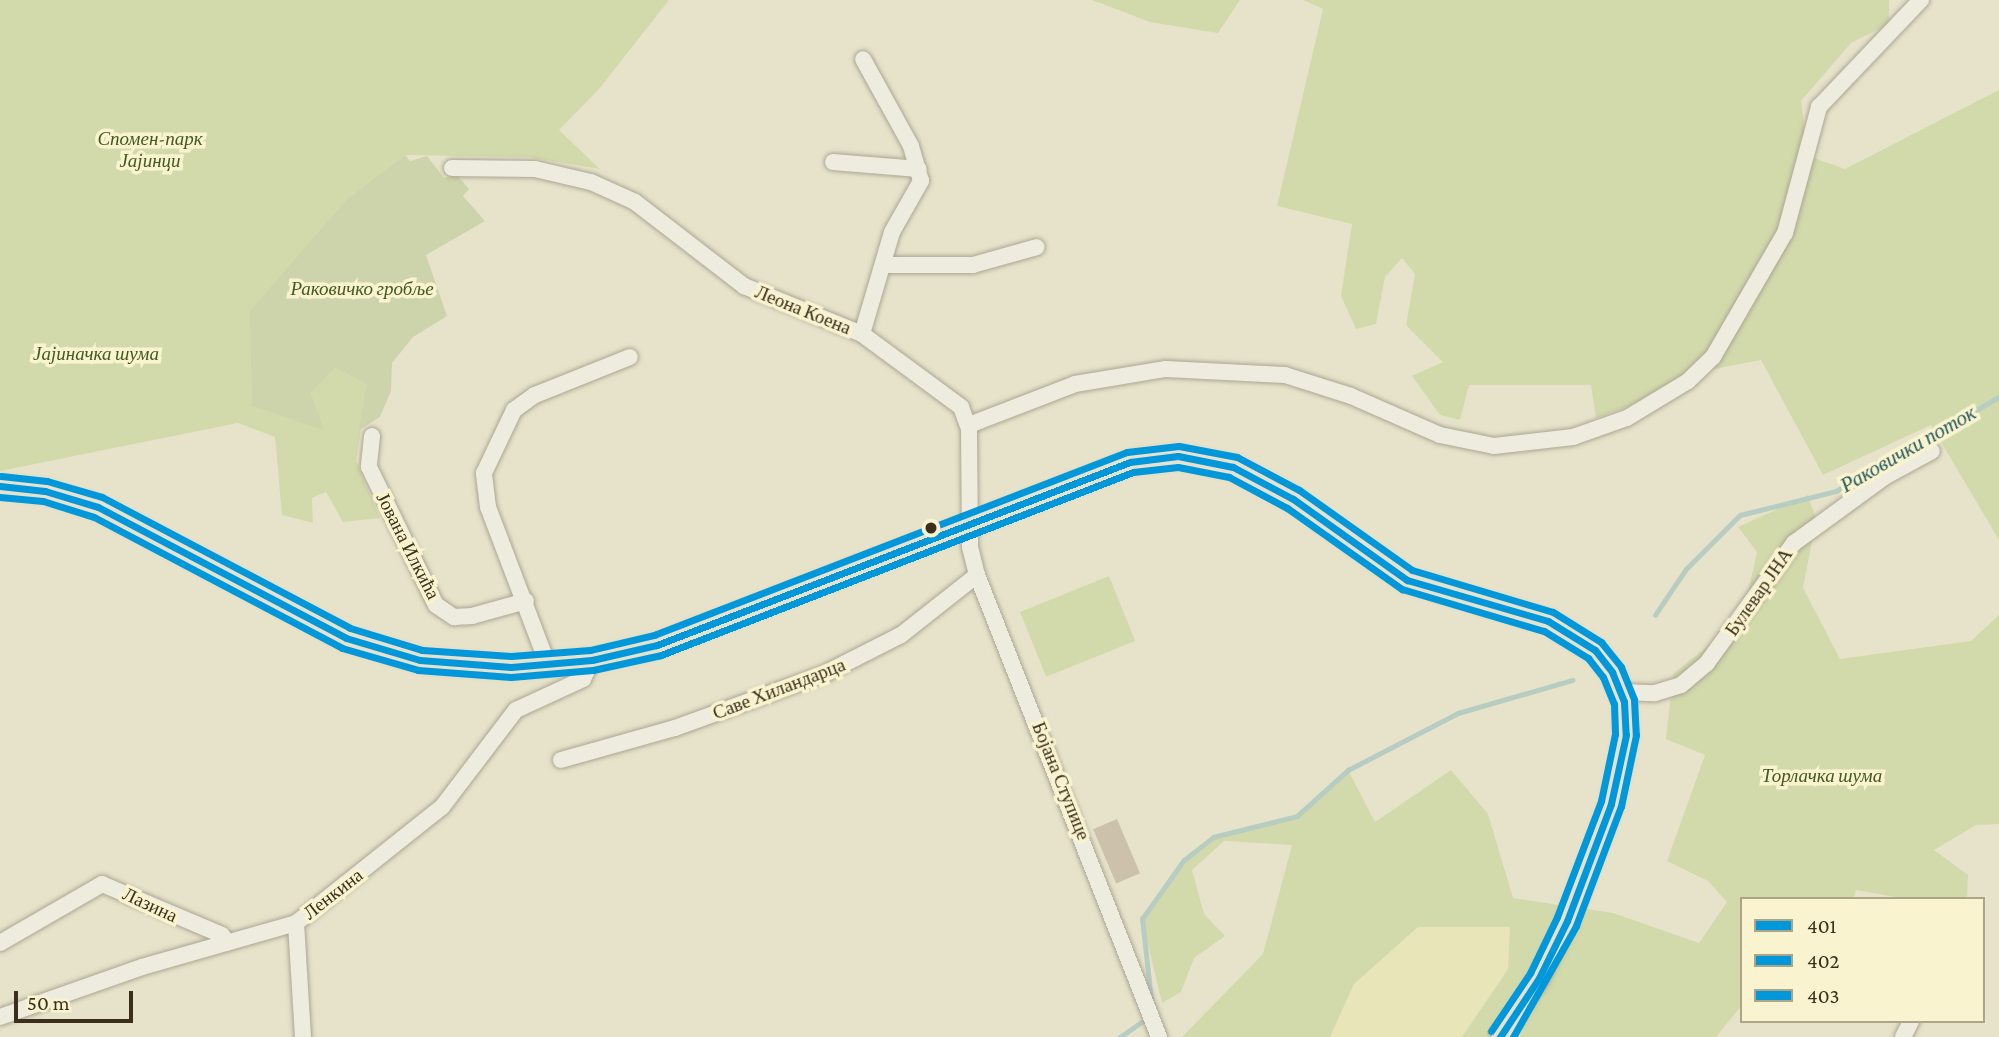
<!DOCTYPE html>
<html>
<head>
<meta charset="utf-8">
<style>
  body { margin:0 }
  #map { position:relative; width:1999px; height:1037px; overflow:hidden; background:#e7e3ca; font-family:"Crimson Pro",serif }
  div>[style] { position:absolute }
  .farmland>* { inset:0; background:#e8e6b9 }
  .green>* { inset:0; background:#d2daab; transform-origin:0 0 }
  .cemetery>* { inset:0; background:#cdd3ab }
  .stream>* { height:4.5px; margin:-2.25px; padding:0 2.25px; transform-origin:2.25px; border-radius:2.25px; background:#b7cdc2 }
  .building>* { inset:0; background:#ccc1ab; transform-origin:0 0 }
  .roads { filter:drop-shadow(0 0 2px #aca694) drop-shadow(0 0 2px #aca694) }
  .minor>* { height:16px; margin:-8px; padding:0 8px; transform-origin:8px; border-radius:8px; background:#eeecde }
  .major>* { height:19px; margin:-9.5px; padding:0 9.5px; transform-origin:9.5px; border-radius:9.5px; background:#e6e2ce }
  .bus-1>* { height:7px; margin:-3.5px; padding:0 3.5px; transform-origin:3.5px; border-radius:3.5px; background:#0098da }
  .bus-2>* { height:7px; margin:-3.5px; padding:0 3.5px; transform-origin:3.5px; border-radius:3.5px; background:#0098da }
  .bus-3>* { height:7px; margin:-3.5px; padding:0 3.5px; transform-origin:3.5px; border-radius:3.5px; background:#0098da }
  .dots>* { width:19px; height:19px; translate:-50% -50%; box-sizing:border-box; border:4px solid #f9f3cf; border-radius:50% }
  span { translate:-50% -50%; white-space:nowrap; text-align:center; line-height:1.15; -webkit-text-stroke:7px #f9f3cf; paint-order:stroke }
  .park-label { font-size:19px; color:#435a1f; font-style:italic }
  .street-label { font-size:19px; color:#3b2f1b }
  .water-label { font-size:21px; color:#28595d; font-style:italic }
  .legend { position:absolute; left:1740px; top:897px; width:245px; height:126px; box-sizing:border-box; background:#f9f3cf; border:2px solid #ada587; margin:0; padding:9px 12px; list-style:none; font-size:21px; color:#3b2f1b }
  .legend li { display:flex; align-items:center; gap:14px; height:35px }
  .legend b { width:35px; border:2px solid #ada587 }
  .scale { position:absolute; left:14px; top:991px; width:119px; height:32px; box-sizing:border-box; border:4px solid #3b2f1b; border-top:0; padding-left:9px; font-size:21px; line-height:24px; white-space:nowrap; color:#3b2f1b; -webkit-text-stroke:5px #f9f3cf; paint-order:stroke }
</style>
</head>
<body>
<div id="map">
  <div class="farmland">
    <div style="clip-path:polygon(1418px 927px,1510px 927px,1508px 969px,1462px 1037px,1330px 1037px,1354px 984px)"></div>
  </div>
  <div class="green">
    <div style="clip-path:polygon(0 0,669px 0,599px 89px,559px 130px,600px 169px,528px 157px,405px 155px,347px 199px,251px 311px,252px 406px,323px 429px,311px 393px,335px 368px,368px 384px,356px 461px,380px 518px,343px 522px,326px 492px,312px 498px,313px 523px,282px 515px,275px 437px,238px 423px,0 471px)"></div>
    <div style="clip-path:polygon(1092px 0,1240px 0,1218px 33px,1150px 22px)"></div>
    <div style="clip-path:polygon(1303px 0,1889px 0,1889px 24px,1851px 43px,1801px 101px,1808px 156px,1845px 169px,1999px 90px,1999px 540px,1931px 425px,1823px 475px,1761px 360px,1689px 374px,1657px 396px,1596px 418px,1591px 385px,1469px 385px,1460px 420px,1440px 415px,1412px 376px,1443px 362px,1406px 325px,1415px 274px,1402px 258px,1385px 277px,1376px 324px,1356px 329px,1341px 296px,1352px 224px,1277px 206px,1323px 9px)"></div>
    <div style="clip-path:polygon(1808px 495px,1816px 519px,1803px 588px,1840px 659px,1971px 641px,1999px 615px,1999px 824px,1976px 825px,1934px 850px,1968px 875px,1967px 899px,1906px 899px,1856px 890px,1853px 899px,1742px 899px,1742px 1005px,1716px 1037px,1462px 1037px,1508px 969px,1510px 927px,1418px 927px,1354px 984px,1330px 1037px,1182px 1037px,1263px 954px,1292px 845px,1224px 841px,1192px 870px,1204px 914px,1225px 936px,1194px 958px,1181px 992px,1162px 1003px,1142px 919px,1184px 860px,1213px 837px,1297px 816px,1348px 770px,1375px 822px,1451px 770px,1488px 814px,1513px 898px,1613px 913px,1699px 943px,1727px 902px,1708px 881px,1667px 861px,1705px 755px,1666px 739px,1673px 674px,1742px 619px,1757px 552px,1738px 527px)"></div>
    <div style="left:1109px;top:576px;width:70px;height:96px;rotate:68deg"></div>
  </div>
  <div class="cemetery">
    <div style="clip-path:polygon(405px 155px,410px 161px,427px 156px,444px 178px,456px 174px,469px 189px,463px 196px,485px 221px,426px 255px,447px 316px,413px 337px,392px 363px,391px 391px,380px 417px,359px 430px,367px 384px,335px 368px,311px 393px,324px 430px,252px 406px,250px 311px,347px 199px)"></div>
  </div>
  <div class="stream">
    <div style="left:1655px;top:615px;width:55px;rotate:-56deg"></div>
    <div style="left:1686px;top:569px;width:76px;rotate:-45deg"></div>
    <div style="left:1740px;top:515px;width:99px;rotate:-14deg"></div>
    <div style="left:1836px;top:491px;width:188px;rotate:-30deg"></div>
    <div style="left:1151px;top:999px;width:81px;rotate:-96.4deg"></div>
    <div style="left:1142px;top:919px;width:72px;rotate:-54.6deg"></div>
    <div style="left:1184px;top:860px;width:37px;rotate:-38deg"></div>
    <div style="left:1213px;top:837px;width:87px;rotate:-14deg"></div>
    <div style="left:1297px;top:816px;width:69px;rotate:-42deg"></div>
    <div style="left:1348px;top:770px;width:124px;rotate:-27.4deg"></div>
    <div style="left:1458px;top:713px;width:119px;rotate:-16.1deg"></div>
    <div style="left:1120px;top:1037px;width:33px;rotate:-35deg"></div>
  </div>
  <div class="building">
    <div style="left:1117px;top:819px;width:59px;height:26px;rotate:67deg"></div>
  </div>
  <div class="roads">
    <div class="minor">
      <div style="left:833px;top:162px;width:86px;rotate:4.7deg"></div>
      <div style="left:452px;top:168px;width:83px;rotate:0.7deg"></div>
      <div style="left:535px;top:169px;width:57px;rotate:13.1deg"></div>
      <div style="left:591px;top:182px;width:48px;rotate:24.4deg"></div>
      <div style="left:635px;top:202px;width:138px;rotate:37.6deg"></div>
      <div style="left:744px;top:286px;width:127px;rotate:22.1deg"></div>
      <div style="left:862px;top:334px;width:123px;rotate:36.4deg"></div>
      <div style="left:961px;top:407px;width:23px;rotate:70deg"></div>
      <div style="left:969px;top:429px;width:118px;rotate:89.5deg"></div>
      <div style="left:970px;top:547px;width:29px;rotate:76deg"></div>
      <div style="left:977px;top:575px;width:497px;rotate:68.5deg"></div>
      <div style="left:885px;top:265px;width:88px"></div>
      <div style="left:973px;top:265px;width:66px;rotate:-15.7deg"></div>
      <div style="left:862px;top:334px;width:106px;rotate:-73.6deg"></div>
      <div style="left:892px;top:232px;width:59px;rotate:-60.4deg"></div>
      <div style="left:921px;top:181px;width:36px;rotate:-106deg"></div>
      <div style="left:911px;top:146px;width:99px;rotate:-118.9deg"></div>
      <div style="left:969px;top:425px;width:114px;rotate:-21.1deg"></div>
      <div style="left:1075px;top:384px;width:92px;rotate:-9.4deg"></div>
      <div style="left:1166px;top:369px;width:119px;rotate:2.9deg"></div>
      <div style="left:1285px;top:375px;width:69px;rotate:17.7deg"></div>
      <div style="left:1351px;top:396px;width:97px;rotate:23.7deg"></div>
      <div style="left:1440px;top:435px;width:55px;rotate:11.5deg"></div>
      <div style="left:1494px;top:446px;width:80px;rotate:-6.5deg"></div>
      <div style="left:1573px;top:437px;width:57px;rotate:-19.4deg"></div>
      <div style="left:1627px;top:418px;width:71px;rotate:-31.2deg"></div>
      <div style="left:1688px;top:381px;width:35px;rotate:-44deg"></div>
      <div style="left:1713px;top:357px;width:143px;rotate:-59.9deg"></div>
      <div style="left:1785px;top:233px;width:131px;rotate:-74.9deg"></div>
      <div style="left:1819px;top:107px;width:148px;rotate:-46.4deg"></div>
      <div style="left:372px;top:436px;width:31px;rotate:96deg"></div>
      <div style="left:369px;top:467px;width:153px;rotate:64.1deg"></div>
      <div style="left:436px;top:605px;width:22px;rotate:34deg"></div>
      <div style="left:454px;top:617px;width:18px;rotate:-3deg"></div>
      <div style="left:472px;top:616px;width:56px;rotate:-15.5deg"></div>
      <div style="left:548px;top:665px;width:169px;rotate:-110.8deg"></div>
      <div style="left:488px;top:507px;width:34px;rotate:-97deg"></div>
      <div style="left:484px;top:473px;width:70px;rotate:-64.5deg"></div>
      <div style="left:514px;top:410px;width:26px;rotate:-36deg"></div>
      <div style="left:535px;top:395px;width:102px;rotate:-21.8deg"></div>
      <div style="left:1621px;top:692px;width:34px;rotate:2deg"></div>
      <div style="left:1655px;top:693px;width:27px;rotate:-17deg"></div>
      <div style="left:1681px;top:685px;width:34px;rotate:-40deg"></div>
      <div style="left:1707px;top:663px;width:148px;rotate:-54.1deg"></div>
      <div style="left:1794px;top:543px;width:114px;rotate:-36.1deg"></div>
      <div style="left:1886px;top:476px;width:52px;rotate:-28.5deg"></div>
      <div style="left:561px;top:760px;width:118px;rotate:-15.7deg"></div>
      <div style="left:675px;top:728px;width:161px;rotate:-20deg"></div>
      <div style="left:826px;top:673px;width:84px;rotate:-26.9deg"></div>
      <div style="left:901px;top:635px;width:97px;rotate:-38.3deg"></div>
      <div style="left:296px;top:923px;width:114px;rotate:86.5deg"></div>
      <div style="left:0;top:943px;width:118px;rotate:-30deg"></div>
      <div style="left:102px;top:884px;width:130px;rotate:23deg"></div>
      <div style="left:222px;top:935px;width:9px;rotate:58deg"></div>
      <div style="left:0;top:1017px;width:151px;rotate:-19.4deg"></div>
      <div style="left:142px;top:967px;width:160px;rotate:-15.9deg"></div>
      <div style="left:296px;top:923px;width:186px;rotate:-38.5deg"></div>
      <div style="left:442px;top:807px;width:122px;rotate:-52.7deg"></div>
      <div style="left:516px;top:710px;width:74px;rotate:-24.8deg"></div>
      <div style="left:583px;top:679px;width:21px;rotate:-65deg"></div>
      <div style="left:1903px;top:1037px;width:18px;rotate:-63deg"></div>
    </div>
    <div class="major">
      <div style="left:0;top:486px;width:45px;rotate:6.3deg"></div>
      <div style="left:45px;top:491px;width:55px;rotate:16.8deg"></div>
      <div style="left:98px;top:507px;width:280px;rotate:27.8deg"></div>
      <div style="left:346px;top:638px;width:77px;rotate:16.6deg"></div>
      <div style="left:420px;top:660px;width:91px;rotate:4.4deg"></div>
      <div style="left:511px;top:667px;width:81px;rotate:-4.9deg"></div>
      <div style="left:592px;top:660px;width:67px;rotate:-13deg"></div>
      <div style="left:657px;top:645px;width:507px;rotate:-21.15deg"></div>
      <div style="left:1130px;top:462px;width:48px;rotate:-7.1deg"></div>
      <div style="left:1178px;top:456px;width:56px;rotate:11.3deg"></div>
      <div style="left:1233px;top:467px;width:68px;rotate:28.1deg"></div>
      <div style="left:1293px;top:499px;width:140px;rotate:35.4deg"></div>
      <div style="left:1407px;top:580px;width:147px;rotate:16.2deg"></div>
      <div style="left:1548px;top:621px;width:55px;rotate:31.7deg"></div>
      <div style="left:1595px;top:650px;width:28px;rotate:52deg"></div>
      <div style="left:1612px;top:672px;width:32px;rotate:68deg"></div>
      <div style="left:1624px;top:702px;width:33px;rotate:87deg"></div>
      <div style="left:1626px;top:735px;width:71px;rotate:102.3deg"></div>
      <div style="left:1611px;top:804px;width:125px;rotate:110.6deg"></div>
      <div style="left:1567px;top:921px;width:64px;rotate:116.2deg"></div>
      <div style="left:1539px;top:978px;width:71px;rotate:123.5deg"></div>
    </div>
  </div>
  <div class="bus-1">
    <div style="left:0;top:486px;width:45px;rotate:6.3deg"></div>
    <div style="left:45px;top:491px;width:55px;rotate:16.8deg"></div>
    <div style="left:98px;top:507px;width:280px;rotate:27.8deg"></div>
    <div style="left:346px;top:638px;width:77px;rotate:16.6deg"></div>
    <div style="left:420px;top:660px;width:91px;rotate:4.4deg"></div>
    <div style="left:511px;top:667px;width:81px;rotate:-4.9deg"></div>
    <div style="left:592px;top:660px;width:67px;rotate:-13deg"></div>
    <div style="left:657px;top:645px;width:507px;rotate:-21.15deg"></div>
    <div style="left:1130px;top:462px;width:48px;rotate:-7.1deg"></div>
    <div style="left:1178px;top:456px;width:56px;rotate:11.3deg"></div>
    <div style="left:1233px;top:467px;width:68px;rotate:28.1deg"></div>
    <div style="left:1293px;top:499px;width:140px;rotate:35.4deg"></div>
    <div style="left:1407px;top:580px;width:147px;rotate:16.2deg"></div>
    <div style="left:1548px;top:621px;width:55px;rotate:31.7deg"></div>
    <div style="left:1595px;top:650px;width:28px;rotate:52deg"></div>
    <div style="left:1612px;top:672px;width:32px;rotate:68deg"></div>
    <div style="left:1624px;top:702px;width:33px;rotate:87deg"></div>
    <div style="left:1626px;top:735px;width:71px;rotate:102.3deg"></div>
    <div style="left:1611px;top:804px;width:125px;rotate:110.6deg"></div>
    <div style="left:1567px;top:921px;width:64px;rotate:116.2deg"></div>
    <div style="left:1539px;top:978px;width:71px;rotate:123.5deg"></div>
  </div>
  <div class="bus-2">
    <div style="left:0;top:497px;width:43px;rotate:5.3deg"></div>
    <div style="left:43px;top:501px;width:53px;rotate:17.4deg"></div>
    <div style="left:94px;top:517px;width:280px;rotate:27.8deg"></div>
    <div style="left:342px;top:648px;width:79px;rotate:16.1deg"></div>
    <div style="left:418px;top:670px;width:93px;rotate:4.3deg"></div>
    <div style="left:511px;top:677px;width:82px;rotate:-4.9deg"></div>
    <div style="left:593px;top:670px;width:70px;rotate:-12.4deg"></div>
    <div style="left:661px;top:655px;width:506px;rotate:-21.19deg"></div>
    <div style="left:1133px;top:472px;width:45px;rotate:-6.3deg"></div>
    <div style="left:1178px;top:467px;width:52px;rotate:11.1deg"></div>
    <div style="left:1229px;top:477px;width:66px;rotate:28.1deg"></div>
    <div style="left:1287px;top:508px;width:141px;rotate:35.2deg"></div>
    <div style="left:1402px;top:589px;width:148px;rotate:16.5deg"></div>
    <div style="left:1544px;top:631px;width:52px;rotate:31.5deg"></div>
    <div style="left:1588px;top:658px;width:24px;rotate:52deg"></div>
    <div style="left:1603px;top:677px;width:29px;rotate:68deg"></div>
    <div style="left:1614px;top:704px;width:30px;rotate:88deg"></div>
    <div style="left:1615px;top:734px;width:68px;rotate:101.8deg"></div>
    <div style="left:1601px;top:801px;width:124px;rotate:110.8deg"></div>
    <div style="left:1557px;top:917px;width:62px;rotate:115.7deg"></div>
    <div style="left:1530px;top:973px;width:70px;rotate:123.9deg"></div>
  </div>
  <div class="bus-3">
    <div style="left:1px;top:476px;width:46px;rotate:6.2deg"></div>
    <div style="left:47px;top:481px;width:57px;rotate:16.2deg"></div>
    <div style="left:102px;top:497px;width:280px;rotate:27.8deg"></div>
    <div style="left:350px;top:628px;width:75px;rotate:17deg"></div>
    <div style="left:422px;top:650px;width:89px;rotate:3.9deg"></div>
    <div style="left:511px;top:656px;width:79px;rotate:-4.3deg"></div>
    <div style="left:590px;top:650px;width:66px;rotate:-13.2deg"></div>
    <div style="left:654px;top:635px;width:507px;rotate:-21.15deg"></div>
    <div style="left:1127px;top:452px;width:52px;rotate:-6.6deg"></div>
    <div style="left:1179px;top:446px;width:59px;rotate:10.7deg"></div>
    <div style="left:1237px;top:457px;width:70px;rotate:28deg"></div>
    <div style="left:1299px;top:490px;width:138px;rotate:35.3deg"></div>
    <div style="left:1412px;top:570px;width:147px;rotate:16.6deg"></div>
    <div style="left:1553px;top:612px;width:57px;rotate:32deg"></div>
    <div style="left:1601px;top:642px;width:32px;rotate:51deg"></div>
    <div style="left:1621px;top:667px;width:35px;rotate:68deg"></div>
    <div style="left:1634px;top:700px;width:35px;rotate:87deg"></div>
    <div style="left:1636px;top:735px;width:73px;rotate:101.9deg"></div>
    <div style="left:1621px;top:806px;width:128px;rotate:110.6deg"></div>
    <div style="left:1576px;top:926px;width:128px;rotate:119.6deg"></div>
  </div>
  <div class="dots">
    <div style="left:931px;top:528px;background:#3b2f1b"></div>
  </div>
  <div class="park-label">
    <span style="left:150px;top:150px">Спомен-парк<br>Јајинци</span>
    <span style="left:362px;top:289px">Раковичко гробље</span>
    <span style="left:96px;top:354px">Јајиначка шума</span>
    <span style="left:1822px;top:776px">Торлачка шума</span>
  </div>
  <div class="street-label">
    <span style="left:803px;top:310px;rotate:22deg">Леона Коена</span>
    <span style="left:408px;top:546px;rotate:63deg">Јована Илкића</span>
    <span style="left:1759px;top:592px;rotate:-55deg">Булевар ЈНА</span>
    <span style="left:779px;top:689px;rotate:-21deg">Саве Хиландарца</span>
    <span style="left:1061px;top:781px;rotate:68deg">Бојана Ступице</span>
    <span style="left:333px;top:894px;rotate:-38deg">Ленкина</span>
    <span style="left:150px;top:905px;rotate:25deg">Лазина</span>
  </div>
  <div class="water-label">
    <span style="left:1908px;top:449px;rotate:-30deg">Раковички поток</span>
  </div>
  <ul class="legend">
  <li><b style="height:9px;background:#0098da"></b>401</li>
  <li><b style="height:9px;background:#0098da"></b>402</li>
  <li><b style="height:9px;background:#0098da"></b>403</li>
  </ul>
  <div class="scale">50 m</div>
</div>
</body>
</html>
